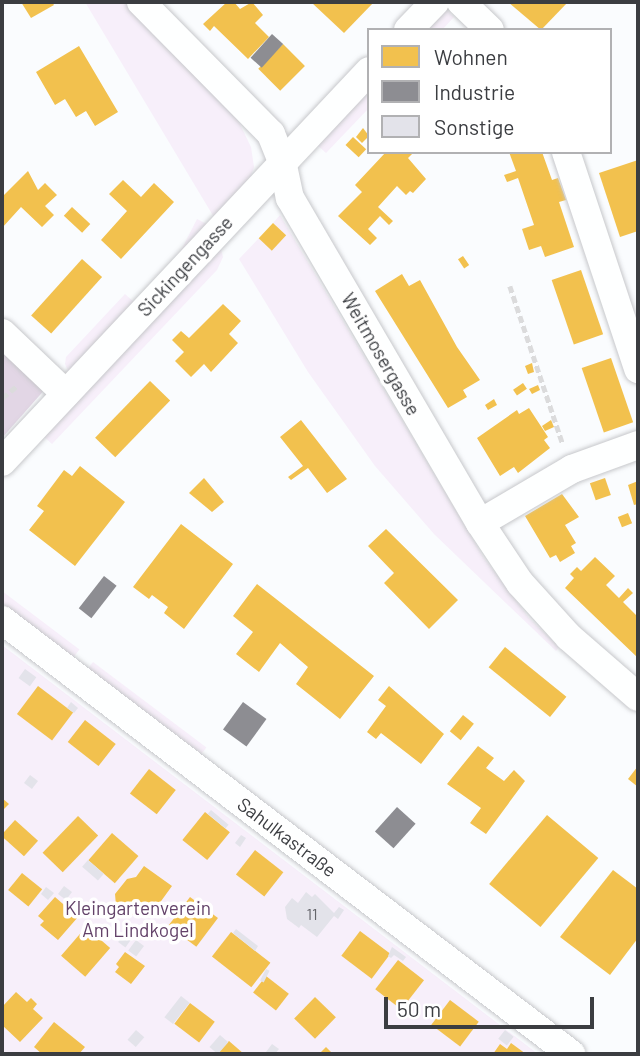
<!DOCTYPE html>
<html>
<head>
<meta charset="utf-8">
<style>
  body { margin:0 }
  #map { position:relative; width:640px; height:1056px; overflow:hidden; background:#fafcfe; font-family:Barlow,sans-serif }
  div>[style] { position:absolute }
  .green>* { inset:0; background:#f7effa; transform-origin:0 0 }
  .forest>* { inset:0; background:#e2d6e5 }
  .homes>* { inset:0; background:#f2c14e; transform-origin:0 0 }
  .industry>* { inset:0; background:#8d8d92; transform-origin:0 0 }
  .building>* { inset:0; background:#e3e3ea; transform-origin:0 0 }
  .path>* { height:4.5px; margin-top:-2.25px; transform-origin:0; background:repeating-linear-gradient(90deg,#dbdbdc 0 7px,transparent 0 10.5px) }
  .roads { filter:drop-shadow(0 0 2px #c7c8cb) drop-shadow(0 0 2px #c7c8cb) }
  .street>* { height:28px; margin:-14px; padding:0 14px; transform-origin:14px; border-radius:14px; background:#feffff }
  span { translate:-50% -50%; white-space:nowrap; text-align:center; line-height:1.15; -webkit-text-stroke:7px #fff; paint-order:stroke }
  .number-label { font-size:16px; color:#65666b }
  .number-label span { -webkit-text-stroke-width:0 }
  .street-label { font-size:19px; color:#3b3d41 }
  .park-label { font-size:19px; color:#634269 }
  .frame { position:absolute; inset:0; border:4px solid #3b3d41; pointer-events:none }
  .legend { position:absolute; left:367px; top:28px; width:245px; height:126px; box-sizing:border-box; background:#fff; border:2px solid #b1b1b3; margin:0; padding:9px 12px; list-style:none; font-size:21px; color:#3b3d41 }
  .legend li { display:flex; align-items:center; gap:14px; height:35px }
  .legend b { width:35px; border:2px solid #b1b1b3 }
  .scale { position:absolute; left:384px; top:997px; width:210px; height:32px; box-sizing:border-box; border:4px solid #3b3d41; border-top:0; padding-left:9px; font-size:21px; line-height:24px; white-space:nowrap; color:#3b3d41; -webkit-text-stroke:5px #fff; paint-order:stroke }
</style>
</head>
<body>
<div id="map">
  <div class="green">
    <div style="clip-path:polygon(85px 2px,129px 2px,236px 116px,251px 147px,254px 167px,251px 176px,215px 219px)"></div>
    <div style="clip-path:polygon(445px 8px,454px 17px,442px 30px,424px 30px)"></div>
    <div style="clip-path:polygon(369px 89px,369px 108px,326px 153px,316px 144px)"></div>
    <div style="clip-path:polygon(280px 215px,484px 558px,529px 618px,559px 647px,556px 651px,434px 534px,375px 466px,308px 372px,239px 259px,259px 238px,273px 249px,286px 235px,273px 223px)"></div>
    <div style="left:197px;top:219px;width:13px;height:79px;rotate:27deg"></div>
    <div style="clip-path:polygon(220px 245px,223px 257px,217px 270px,52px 444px,42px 435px)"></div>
    <div style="clip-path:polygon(125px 294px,134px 302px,69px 373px,65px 364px,66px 357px)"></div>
    <div style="left:2px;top:591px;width:97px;height:10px;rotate:37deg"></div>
    <div style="clip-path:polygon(2px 645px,538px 1054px,2px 1054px)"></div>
    <div style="left:93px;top:662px;width:142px;height:8px;rotate:37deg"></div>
  </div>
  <div class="forest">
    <div style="clip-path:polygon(2px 345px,47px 387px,2px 438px)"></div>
  </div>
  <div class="homes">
    <div style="clip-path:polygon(21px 2px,52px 2px,54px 5px,31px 18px)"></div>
    <div style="clip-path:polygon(227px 2px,234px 2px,240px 9px,252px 2px,263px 15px,255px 23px,269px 37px,248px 59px,214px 26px,210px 31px,203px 24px)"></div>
    <div style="clip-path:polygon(311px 2px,374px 2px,344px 33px)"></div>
    <div style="clip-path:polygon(508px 2px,568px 2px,541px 30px)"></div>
    <div style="left:283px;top:44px;width:31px;height:35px;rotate:45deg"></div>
    <div style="clip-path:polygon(79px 46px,118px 112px,95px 126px,86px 111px,76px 117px,65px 99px,55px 105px,36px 72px)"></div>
    <div style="clip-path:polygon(363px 128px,369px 136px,362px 143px,356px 137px)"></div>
    <div style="left:353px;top:137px;width:18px;height:11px;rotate:43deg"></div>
    <div style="clip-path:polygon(386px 152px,414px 152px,408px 158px,426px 179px,413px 193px,410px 191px,406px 195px,397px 186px,378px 207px,393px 221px,389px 225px,380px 216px,368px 229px,377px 238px,370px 245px,338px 216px,362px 192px,355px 185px)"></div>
    <div style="clip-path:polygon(509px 152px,542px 152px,552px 180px,558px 178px,566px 200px,559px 202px,574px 247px,545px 257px,541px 246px,529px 250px,522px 229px,534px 225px,518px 178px,507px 182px,504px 175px,516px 171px)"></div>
    <div style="clip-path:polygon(638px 160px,638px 231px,620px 237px,599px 173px)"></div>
    <div style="clip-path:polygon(28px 171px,38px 190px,45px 183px,57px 195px,45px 206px,54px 215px,42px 227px,21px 207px,2px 228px,2px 197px)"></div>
    <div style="clip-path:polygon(123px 180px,141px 197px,154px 183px,174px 202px,121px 259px,101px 240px,127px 211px,109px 194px)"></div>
    <div style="left:72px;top:207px;width:25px;height:12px;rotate:43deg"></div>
    <div style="left:273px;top:223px;width:18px;height:21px;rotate:43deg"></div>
    <div style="left:463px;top:256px;width:11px;height:6px;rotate:56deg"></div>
    <div style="left:82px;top:259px;width:27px;height:76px;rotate:42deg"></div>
    <div style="left:581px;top:270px;width:68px;height:31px;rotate:71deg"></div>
    <div style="clip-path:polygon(402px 274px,409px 286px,420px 280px,457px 347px,480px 380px,463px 390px,467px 397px,448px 408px,375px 291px)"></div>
    <div style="clip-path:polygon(223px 304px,241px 321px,229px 334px,238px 343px,211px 372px,204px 364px,191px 377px,175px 361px,184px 352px,172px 340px,181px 331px,189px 338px)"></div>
    <div style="left:611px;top:358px;width:68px;height:31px;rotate:71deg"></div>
    <div style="clip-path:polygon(532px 363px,534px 372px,528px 374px,525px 366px)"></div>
    <div style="left:150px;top:381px;width:28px;height:79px;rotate:44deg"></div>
    <div style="left:523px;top:383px;width:7px;height:12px;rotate:56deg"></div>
    <div style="clip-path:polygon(538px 385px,540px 390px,532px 394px,529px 389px)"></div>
    <div style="clip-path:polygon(494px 399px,497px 405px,488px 410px,485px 405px)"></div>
    <div style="clip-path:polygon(529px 408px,548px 437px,544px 440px,550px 448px,518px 473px,514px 467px,500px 476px,477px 438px,517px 410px,519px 414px)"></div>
    <div style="clip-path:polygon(301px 420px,347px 479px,327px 493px,308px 468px,291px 480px,288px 477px,303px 466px,280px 437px)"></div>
    <div style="clip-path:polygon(551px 420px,554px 427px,545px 431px,542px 426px)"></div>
    <div style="clip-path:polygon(80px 466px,125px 502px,75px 566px,29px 530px,44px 511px,37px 506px,64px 470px,72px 476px)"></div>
    <div style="clip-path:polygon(204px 478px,224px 502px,212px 512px,189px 493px)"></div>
    <div style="left:605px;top:478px;width:18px;height:16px;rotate:71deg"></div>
    <div style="clip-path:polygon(638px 481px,638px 504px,634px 505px,628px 485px)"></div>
    <div style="clip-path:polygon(562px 494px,579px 517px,565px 525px,576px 543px,571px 546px,575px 553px,560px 562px,556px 555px,550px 558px,525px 516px)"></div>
    <div style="left:628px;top:513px;width:11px;height:11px;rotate:68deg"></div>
    <div style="clip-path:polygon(181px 524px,233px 564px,184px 629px,164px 613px,168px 607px,152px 595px,149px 599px,133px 587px)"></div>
    <div style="clip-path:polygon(386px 529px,458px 600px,429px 629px,384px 583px,394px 573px,368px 546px)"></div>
    <div style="clip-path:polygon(595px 557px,615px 576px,606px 585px,619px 598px,628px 588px,633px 593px,623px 602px,638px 617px,638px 658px,565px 588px,574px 578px,570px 574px,577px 567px,581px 571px)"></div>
    <div style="clip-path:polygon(257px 584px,374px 676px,340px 719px,296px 684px,308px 667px,280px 643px,259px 672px,236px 654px,253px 632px,233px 616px)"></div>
    <div style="left:505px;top:647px;width:79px;height:26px;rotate:39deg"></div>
    <div style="left:38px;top:686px;width:44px;height:35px;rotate:37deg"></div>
    <div style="clip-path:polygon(389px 686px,444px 734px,421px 764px,381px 733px,376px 739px,367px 732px,386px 706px,378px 700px)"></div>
    <div style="left:463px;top:715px;width:14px;height:21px;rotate:39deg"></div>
    <div style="left:85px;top:720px;width:39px;height:28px;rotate:38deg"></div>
    <div style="clip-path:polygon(478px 746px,494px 758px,486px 768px,504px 781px,514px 770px,525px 781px,486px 834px,470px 823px,481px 808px,447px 784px)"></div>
    <div style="clip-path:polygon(638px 766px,638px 787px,628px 779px)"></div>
    <div style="left:149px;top:769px;width:34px;height:31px;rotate:38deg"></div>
    <div style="clip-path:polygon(2px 798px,9px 804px,2px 811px)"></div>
    <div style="left:205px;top:812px;width:32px;height:36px;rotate:39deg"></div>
    <div style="left:547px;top:815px;width:67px;height:90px;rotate:40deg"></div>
    <div style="left:78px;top:816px;width:28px;height:51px;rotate:44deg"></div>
    <div style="left:15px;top:820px;width:31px;height:21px;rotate:42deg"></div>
    <div style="left:112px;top:833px;width:35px;height:36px;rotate:41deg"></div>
    <div style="left:255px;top:850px;width:36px;height:31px;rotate:38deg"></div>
    <div style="clip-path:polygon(144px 866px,172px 886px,151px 915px,143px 907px,138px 914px,117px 917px,115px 894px,127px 879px,136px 877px)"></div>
    <div style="clip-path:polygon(613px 870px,638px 889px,638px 938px,610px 975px,560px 937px)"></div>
    <div style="left:22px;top:873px;width:26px;height:22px;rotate:39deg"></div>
    <div style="clip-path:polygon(55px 897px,78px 917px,58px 940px,40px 925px,44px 921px,38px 916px)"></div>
    <div style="left:190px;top:897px;width:35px;height:36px;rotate:37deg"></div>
    <div style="left:86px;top:927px;width:32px;height:38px;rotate:41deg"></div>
    <div style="left:360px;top:931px;width:38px;height:31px;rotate:37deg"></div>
    <div style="left:231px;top:932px;width:50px;height:31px;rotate:38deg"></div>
    <div style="clip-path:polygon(125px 952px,145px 966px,131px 984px,115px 972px,119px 967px,116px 964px)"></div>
    <div style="left:398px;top:960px;width:33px;height:37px;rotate:38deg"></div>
    <div style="left:266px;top:976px;width:29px;height:21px;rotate:38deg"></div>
    <div style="clip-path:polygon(16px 992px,27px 1002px,31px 998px,37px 1004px,33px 1009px,43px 1018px,20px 1042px,2px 1025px,2px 1007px)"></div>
    <div style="left:315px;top:997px;width:29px;height:30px;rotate:44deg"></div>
    <div style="left:450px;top:1000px;width:36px;height:31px;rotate:37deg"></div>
    <div style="left:190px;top:1003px;width:31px;height:26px;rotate:37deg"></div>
    <div style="clip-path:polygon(54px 1022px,85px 1047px,79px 1054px,42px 1054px,34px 1047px)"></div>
    <div style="clip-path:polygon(229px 1041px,244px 1054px,217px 1054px)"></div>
    <div style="clip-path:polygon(511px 1043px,526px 1054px,493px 1054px,500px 1044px,507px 1049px)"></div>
    <div style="clip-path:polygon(326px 1047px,333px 1054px,319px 1054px)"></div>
  </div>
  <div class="industry">
    <div style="left:272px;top:34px;width:15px;height:32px;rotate:42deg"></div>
    <div style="left:104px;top:576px;width:16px;height:41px;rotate:38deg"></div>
    <div style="left:243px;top:702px;width:29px;height:34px;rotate:36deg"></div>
    <div style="left:397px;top:807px;width:25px;height:33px;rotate:42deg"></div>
  </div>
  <div class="building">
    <div style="left:25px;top:669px;width:14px;height:11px;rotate:36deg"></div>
    <div style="clip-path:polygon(71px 702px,78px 708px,74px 713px,67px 708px)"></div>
    <div style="left:30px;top:775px;width:10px;height:10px;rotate:37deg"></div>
    <div style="left:211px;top:810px;width:23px;height:5px;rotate:40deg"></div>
    <div style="clip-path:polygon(241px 835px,246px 838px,240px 847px,235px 843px)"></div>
    <div style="left:88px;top:860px;width:21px;height:9px;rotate:41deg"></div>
    <div style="left:64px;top:886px;width:10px;height:10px;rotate:37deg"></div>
    <div style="clip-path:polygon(46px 887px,54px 893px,48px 900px,41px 894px)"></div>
    <div style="clip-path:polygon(306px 892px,312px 897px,315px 894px,334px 913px,339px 907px,344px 910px,338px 919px,334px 916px,317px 937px,301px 925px,299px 928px,287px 919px,285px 907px,292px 898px,298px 903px)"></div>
    <div style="clip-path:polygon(236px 929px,258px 946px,255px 951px,233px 933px)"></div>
    <div style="left:124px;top:934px;width:9px;height:10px;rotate:36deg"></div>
    <div style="left:136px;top:940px;width:10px;height:13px;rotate:37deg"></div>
    <div style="clip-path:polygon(392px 947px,406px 957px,403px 961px,394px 955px,391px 958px,388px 956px)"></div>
    <div style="left:266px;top:969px;width:4px;height:13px;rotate:27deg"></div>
    <div style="left:181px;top:996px;width:11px;height:27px;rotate:38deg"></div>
    <div style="left:136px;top:1030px;width:11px;height:13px;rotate:41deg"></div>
    <div style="left:505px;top:1030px;width:11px;height:11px;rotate:38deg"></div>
    <div style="left:220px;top:1035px;width:11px;height:16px;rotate:41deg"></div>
    <div style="clip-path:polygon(272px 1044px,279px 1049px,275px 1054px,268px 1054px,266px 1052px)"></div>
  </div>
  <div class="path">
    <div style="left:510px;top:286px;width:167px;rotate:71.5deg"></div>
    <div style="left:2px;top:398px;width:19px;rotate:-39deg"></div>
  </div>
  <div class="roads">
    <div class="street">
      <div style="left:141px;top:2px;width:185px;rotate:45.4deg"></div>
      <div style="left:271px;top:134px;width:29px;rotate:68deg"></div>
      <div style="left:282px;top:161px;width:38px;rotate:78deg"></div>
      <div style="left:290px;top:198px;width:376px;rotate:59.7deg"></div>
      <div style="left:480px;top:523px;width:72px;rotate:56.3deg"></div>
      <div style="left:520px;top:583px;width:73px;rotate:47.8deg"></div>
      <div style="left:569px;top:637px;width:91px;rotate:41deg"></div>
      <div style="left:461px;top:2px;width:40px;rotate:44deg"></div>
      <div style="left:408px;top:30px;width:39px;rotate:-46deg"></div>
      <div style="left:566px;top:152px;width:229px;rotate:71.6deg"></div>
      <div style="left:2px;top:333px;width:88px;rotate:43.6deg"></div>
      <div style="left:2px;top:462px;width:536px;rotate:-46.81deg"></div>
      <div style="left:480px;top:523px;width:107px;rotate:-30.4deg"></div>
      <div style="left:572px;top:469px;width:70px;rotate:-20deg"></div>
      <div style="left:2px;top:620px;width:716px;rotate:37.33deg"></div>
    </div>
  </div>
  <div class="number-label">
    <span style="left:312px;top:914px">11</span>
  </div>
  <div class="street-label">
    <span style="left:185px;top:266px;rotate:-47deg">Sickingengasse</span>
    <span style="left:381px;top:354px;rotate:60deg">Weitmosergasse</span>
    <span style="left:287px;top:837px;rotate:37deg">Sahulkastraße</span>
  </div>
  <div class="park-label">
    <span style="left:138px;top:919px">Kleingartenverein<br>Am Lindkogel</span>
  </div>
  <div class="frame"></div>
  <ul class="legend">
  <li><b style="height:19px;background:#f2c14e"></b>Wohnen</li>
  <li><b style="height:19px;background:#8d8d92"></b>Industrie</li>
  <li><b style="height:19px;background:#e3e3ea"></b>Sonstige</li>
  </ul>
  <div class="scale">50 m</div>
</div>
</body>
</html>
